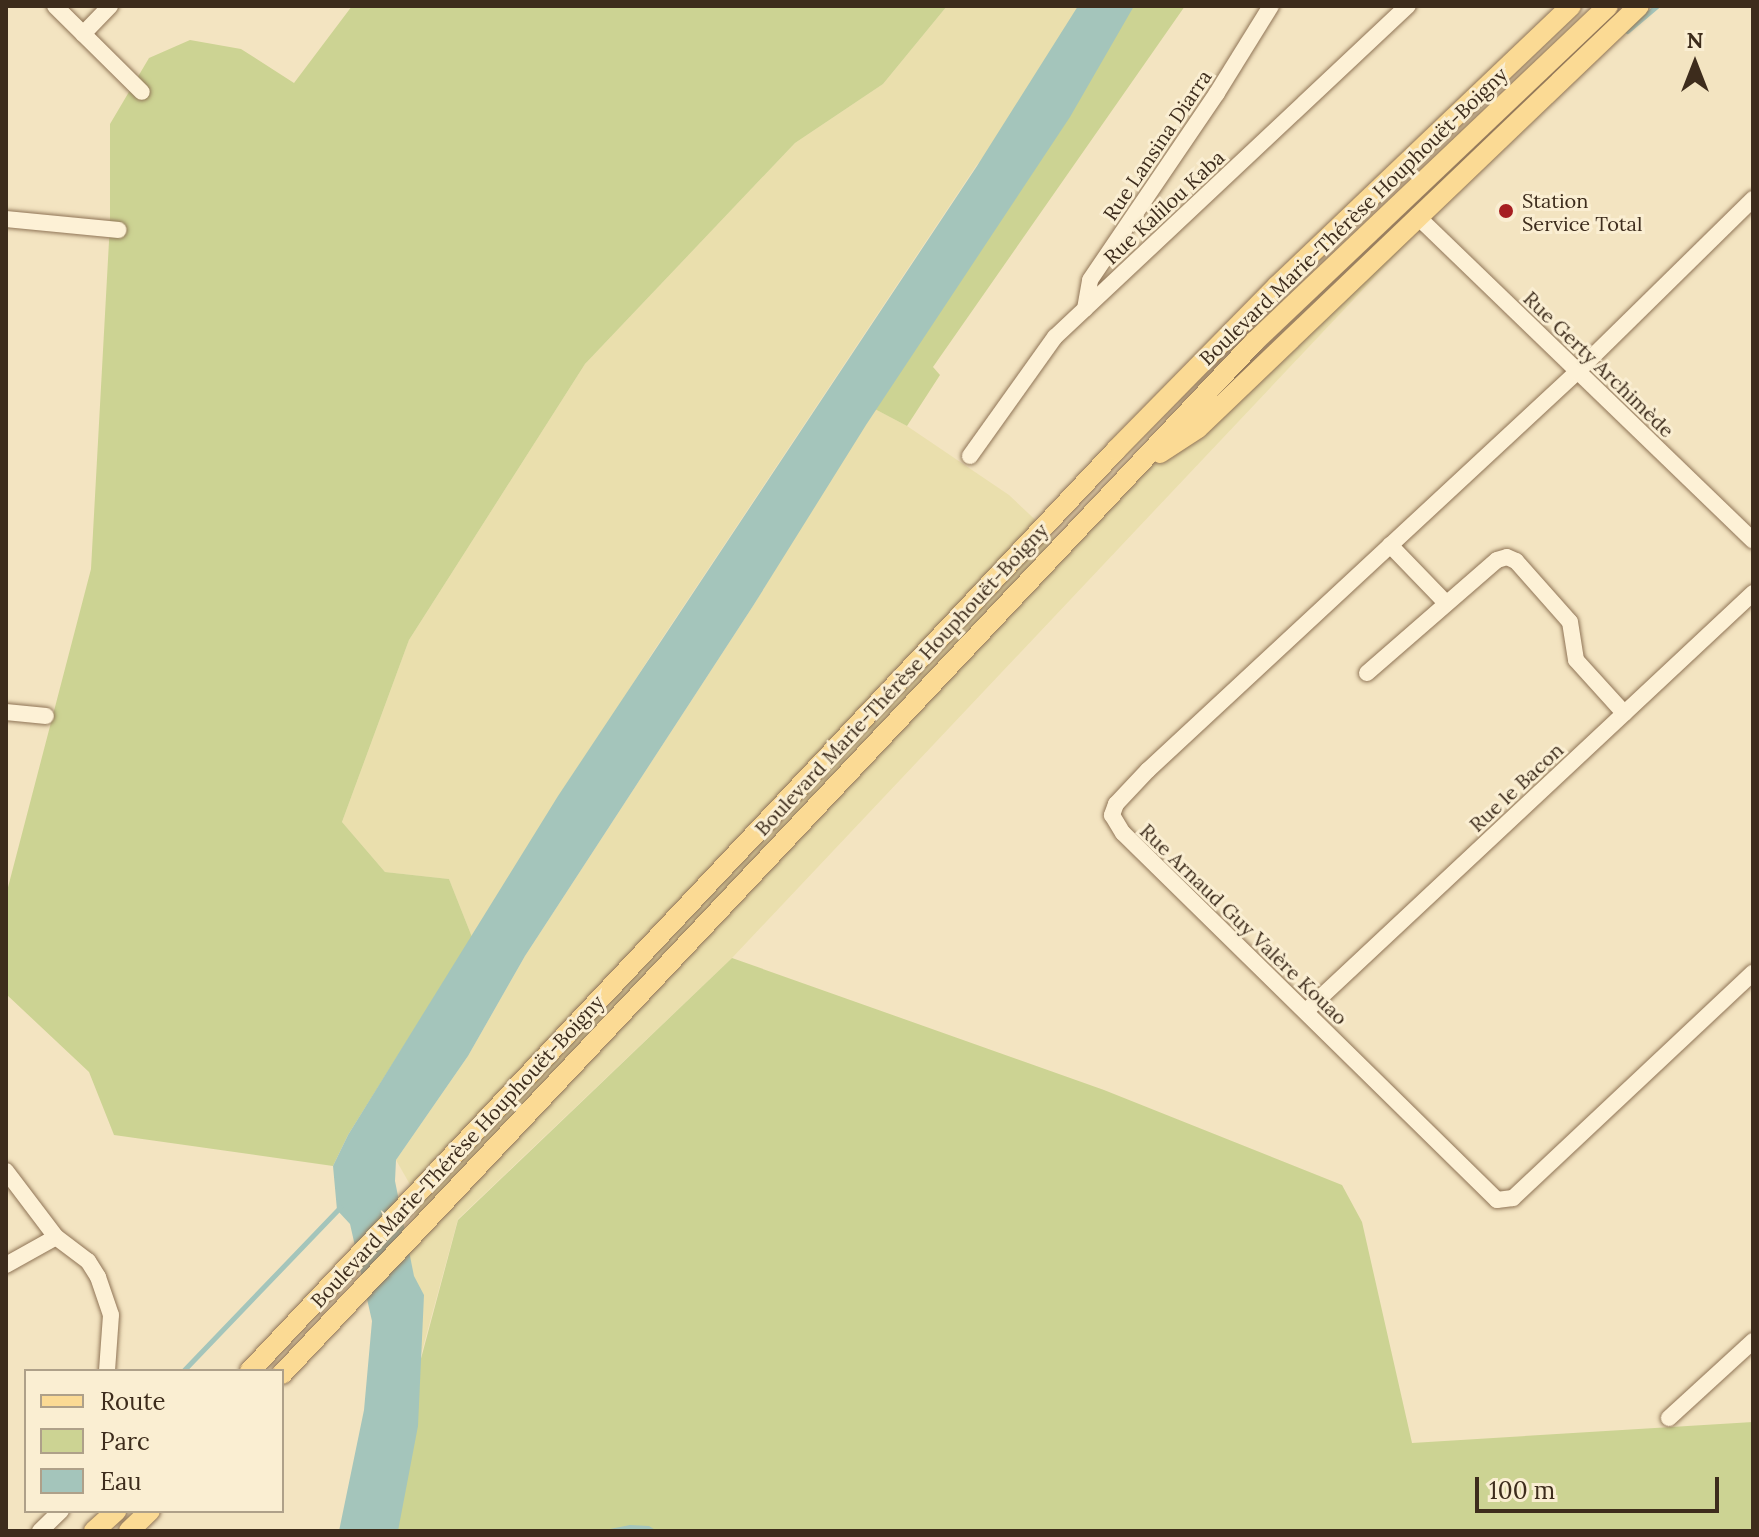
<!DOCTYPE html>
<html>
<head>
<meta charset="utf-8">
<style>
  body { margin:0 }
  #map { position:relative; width:1759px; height:1537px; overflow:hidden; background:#f3e4c1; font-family:Lora,serif }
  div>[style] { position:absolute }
  .farmland>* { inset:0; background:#eadfad }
  .green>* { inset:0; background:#ccd393 }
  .water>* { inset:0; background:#a4c5bb }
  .stream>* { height:5px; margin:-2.5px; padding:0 2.5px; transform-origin:2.5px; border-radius:2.5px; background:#a4c5bb }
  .roads { filter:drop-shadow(0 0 2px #8f7456) drop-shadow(0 0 2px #8f7456) }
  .minor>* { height:16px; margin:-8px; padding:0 8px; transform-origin:8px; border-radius:8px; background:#fdf1d6 }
  .major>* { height:20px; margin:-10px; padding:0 10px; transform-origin:10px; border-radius:10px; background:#fbda94 }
  .dots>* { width:22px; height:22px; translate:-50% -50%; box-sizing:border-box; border:4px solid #faeed2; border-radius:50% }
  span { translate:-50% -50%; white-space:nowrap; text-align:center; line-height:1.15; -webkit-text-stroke:6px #faeed2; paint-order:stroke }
  .street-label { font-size:20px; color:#3d2c1c }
  .poi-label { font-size:20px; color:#3d2c1c }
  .left { translate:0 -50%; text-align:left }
  .frame { position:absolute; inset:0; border:8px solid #3d2c1c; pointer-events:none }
  .legend { position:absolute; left:24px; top:1369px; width:260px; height:144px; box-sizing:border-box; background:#faeed2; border:2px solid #aea089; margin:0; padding:10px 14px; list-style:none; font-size:24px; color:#3d2c1c }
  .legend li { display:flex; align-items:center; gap:16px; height:40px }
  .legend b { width:40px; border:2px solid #aea089 }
  .north { position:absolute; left:1655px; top:24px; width:80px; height:80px; -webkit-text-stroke:6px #faeed2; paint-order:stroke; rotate:0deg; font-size:22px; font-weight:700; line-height:32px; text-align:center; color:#3d2c1c }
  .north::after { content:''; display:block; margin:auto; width:28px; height:36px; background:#3d2c1c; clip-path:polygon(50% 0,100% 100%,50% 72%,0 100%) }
  .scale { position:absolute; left:1475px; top:1477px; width:244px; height:36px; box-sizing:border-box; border:4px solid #3d2c1c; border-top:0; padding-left:10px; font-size:24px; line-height:28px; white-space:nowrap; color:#3d2c1c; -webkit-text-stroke:6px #faeed2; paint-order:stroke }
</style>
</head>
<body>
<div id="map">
  <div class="farmland">
    <div style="clip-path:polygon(947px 6px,1111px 6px,976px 166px,653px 652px,472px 937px,449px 879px,385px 872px,342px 822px,409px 640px,585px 364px,795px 143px,883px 84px)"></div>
    <div style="clip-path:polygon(1439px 209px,732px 958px,458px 1219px,373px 1531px,398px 1259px,420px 1202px,396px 1160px,468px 1056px,525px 956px,753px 606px,873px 408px,907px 426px,1009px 495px,1065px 548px,1164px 453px)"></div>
  </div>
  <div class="green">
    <div style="clip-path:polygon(352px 6px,947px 6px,883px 84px,795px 143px,585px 364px,409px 640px,342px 822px,385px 872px,449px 879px,472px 937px,348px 1135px,333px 1166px,114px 1135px,89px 1072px,6px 994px,6px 895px,91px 569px,110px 223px,110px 124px,149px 58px,190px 40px,241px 49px,294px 83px)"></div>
    <div style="clip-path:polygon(1111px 6px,1185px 6px,933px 367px,940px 375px,907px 426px,852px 397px)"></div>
    <div style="clip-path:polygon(732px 958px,1104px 1090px,1342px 1185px,1362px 1222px,1412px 1443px,1753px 1422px,1753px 1531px,375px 1531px,458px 1220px)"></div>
  </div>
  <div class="water">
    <div style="clip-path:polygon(1078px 6px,1134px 6px,1070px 117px,866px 425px,753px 606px,525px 956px,468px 1056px,396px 1160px,395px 1181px,414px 1276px,424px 1295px,418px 1426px,398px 1531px,339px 1531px,364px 1410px,372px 1321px,350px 1224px,337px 1210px,333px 1166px,348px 1135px,558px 796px,977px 166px)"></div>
    <div style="clip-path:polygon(630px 1525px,649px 1526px,657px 1531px,600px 1531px)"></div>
  </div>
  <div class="stream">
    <div style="left:1627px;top:31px;width:39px;rotate:-40deg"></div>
    <div style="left:183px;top:1371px;width:227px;rotate:-46.2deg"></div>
  </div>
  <div class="roads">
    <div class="minor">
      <div style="left:55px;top:6px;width:122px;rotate:44.7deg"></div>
      <div style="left:83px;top:34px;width:39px;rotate:-46deg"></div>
      <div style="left:1753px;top:199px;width:245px;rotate:135.5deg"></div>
      <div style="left:1578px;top:371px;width:587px;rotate:137.14deg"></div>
      <div style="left:1148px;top:770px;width:47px;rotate:133.3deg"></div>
      <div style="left:1116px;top:804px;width:12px;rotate:110deg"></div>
      <div style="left:1112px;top:815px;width:21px;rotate:59deg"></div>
      <div style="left:1123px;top:833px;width:524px;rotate:44.46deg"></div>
      <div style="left:1497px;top:1200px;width:16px;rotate:-7deg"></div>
      <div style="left:1513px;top:1198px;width:329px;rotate:-43.2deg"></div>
      <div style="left:1417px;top:216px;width:467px;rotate:44deg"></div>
      <div style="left:6px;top:219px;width:113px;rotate:5.6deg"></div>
      <div style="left:1085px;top:309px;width:29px;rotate:-80deg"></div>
      <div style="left:1090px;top:280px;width:226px;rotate:-55.8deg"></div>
      <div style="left:1217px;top:93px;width:102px;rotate:-58.2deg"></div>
      <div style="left:970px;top:456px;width:146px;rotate:-54.5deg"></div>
      <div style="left:1055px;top:337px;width:484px;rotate:-43.2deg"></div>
      <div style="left:1390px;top:545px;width:81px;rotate:46deg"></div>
      <div style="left:1367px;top:673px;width:172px;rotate:-41deg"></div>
      <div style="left:1497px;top:560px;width:10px;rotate:-17deg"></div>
      <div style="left:1507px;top:557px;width:10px;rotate:24deg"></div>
      <div style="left:1516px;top:561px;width:81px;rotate:48.5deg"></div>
      <div style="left:1570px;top:622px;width:38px;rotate:81deg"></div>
      <div style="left:1576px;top:660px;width:72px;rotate:47.8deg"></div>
      <div style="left:6px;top:712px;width:40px;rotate:5.7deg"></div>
      <div style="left:1306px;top:1011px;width:612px;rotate:-43.08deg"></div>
      <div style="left:6px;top:1171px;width:83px;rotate:52.9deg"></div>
      <div style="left:56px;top:1237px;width:40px;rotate:37deg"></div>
      <div style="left:88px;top:1261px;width:19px;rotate:58deg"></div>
      <div style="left:98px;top:1277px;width:40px;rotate:71.1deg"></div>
      <div style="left:111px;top:1315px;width:56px;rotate:94.1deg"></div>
      <div style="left:6px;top:1265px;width:57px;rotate:-29.2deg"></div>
      <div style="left:1669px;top:1418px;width:114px;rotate:-42.5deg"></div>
      <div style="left:40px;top:1531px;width:29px;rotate:-44deg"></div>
    </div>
    <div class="major">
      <div style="left:1160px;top:453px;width:45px;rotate:-33.3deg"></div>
      <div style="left:1198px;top:428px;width:610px;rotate:-43.74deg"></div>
      <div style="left:250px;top:1371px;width:1264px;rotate:-46.76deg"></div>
      <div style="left:1116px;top:450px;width:230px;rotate:-45.5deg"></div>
      <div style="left:1277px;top:286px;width:406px;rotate:-43.6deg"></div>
      <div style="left:282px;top:1374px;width:1418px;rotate:-46.71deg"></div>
      <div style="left:1254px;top:342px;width:488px;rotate:-43.5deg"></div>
      <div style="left:94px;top:1531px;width:30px;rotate:-42deg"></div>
      <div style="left:129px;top:1531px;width:29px;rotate:-44deg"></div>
    </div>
  </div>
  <div class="dots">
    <div style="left:1506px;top:211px;background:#a61e21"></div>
  </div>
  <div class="street-label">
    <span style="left:1157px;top:145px;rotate:-56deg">Rue Lansina Diarra</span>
    <span style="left:1164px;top:207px;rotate:-43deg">Rue Kalilou Kaba</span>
    <span style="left:1353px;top:216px;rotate:-44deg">Boulevard Marie-Thérèse Houphouët-Boigny</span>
    <span style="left:1599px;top:364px;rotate:44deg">Rue Gerty Archimède</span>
    <span style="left:901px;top:679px;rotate:-47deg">Boulevard Marie-Thérèse Houphouët-Boigny</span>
    <span style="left:1516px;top:787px;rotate:-43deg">Rue le Bacon</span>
    <span style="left:1244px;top:924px;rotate:44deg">Rue Arnaud Guy Valère Kouao</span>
    <span style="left:457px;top:1151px;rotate:-47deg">Boulevard Marie-Thérèse Houphouët-Boigny</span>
  </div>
  <div class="poi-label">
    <span class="left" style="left:1522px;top:212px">Station<br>Service Total</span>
  </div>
  <div class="frame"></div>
  <ul class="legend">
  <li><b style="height:10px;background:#fbda94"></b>Route</li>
  <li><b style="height:22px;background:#ccd393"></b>Parc</li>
  <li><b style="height:22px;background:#a4c5bb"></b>Eau</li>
  </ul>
  <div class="north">N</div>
  <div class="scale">100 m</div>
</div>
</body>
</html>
